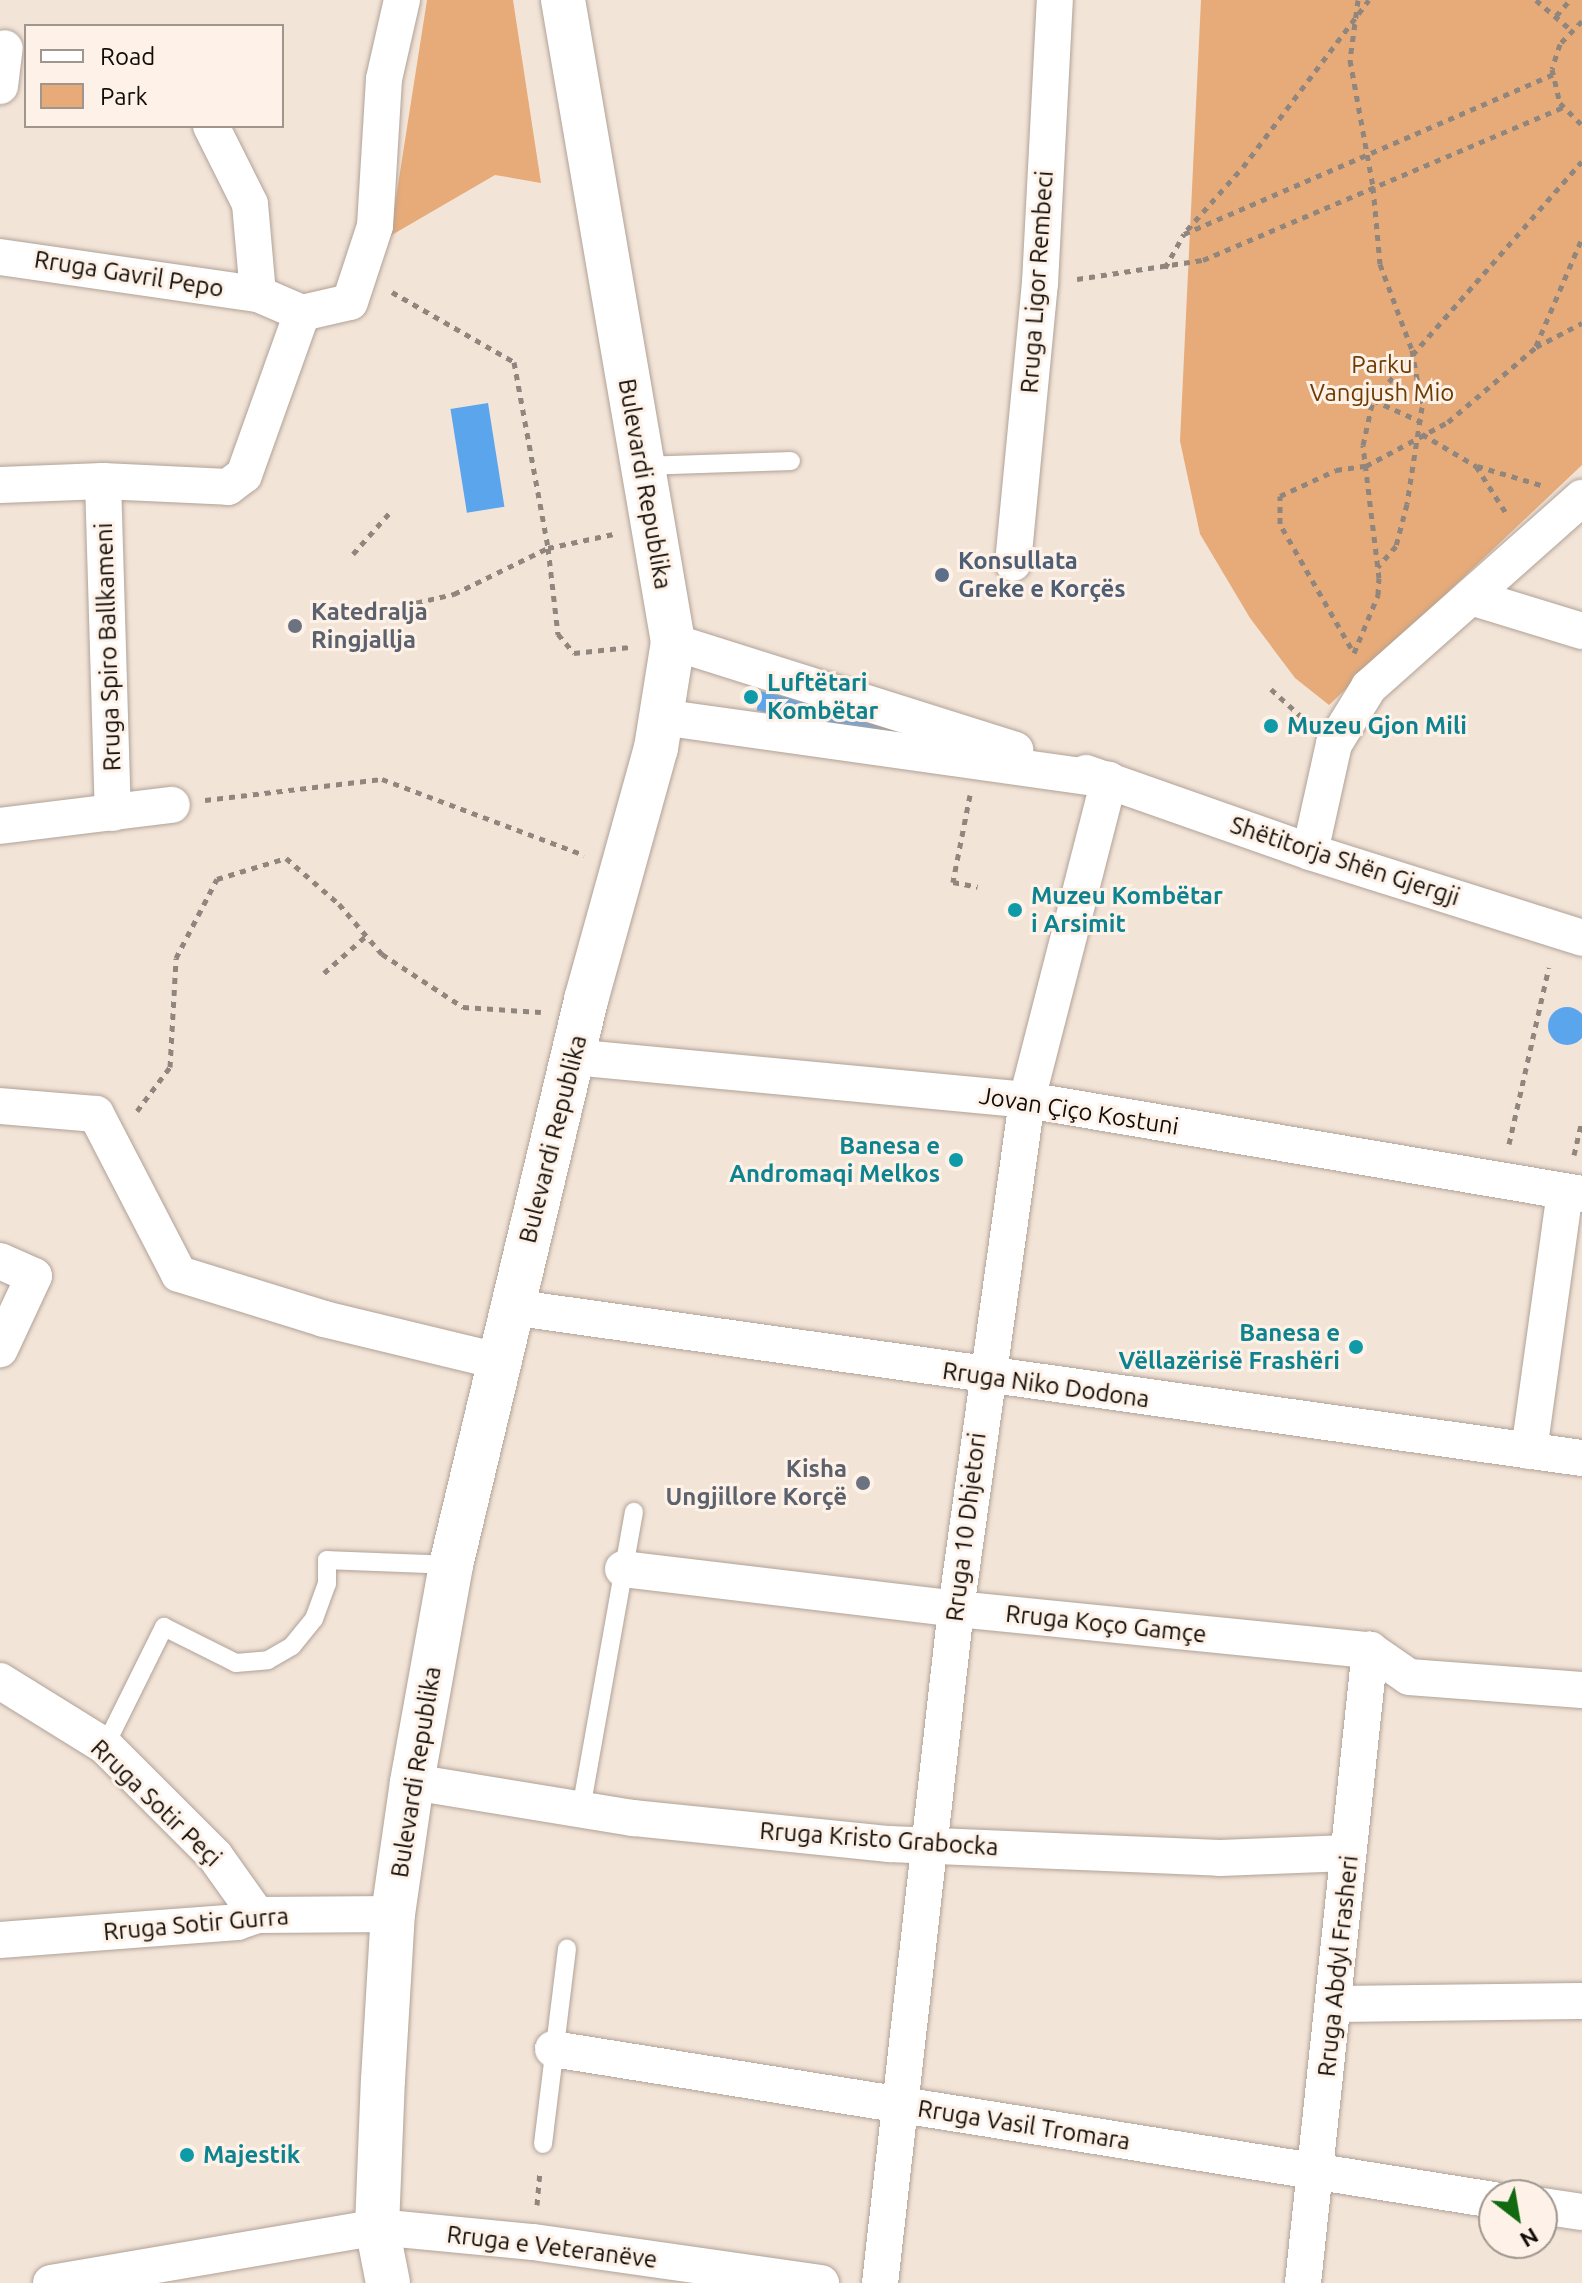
<!DOCTYPE html>
<html>
<head>
<meta charset="utf-8">
<style>
  body { margin:0 }
  #map { position:relative; width:1582px; height:2283px; overflow:hidden; background:#f3e4d8; font-family:Ubuntu,sans-serif }
  div>[style] { position:absolute }
  .green>* { inset:0; background:#e6ab79 }
  .water>* { inset:0; background:#5ba5ed; transform-origin:0 0 }
  .round { border-radius:50% }
  .path>* { height:5px; margin-top:-2.5px; transform-origin:0; background:repeating-linear-gradient(90deg,#90867e 0 6px,transparent 0 12px) }
  .roads { filter:drop-shadow(0 0 2px #b1a297) drop-shadow(0 0 2px #b1a297) }
  .lane>* { height:18px; margin:-9px; padding:0 9px; transform-origin:9px; border-radius:9px; background:#fff }
  .street>* { height:36px; margin:-18px; padding:0 18px; transform-origin:18px; border-radius:18px; background:#fff }
  .secondary>* { height:44px; margin:-22px; padding:0 22px; transform-origin:22px; border-radius:22px; background:#fff }
  .dots>* { width:22px; height:22px; translate:-50% -50%; box-sizing:border-box; border:4px solid #fef2e8; border-radius:50% }
  span { translate:-50% -50%; white-space:nowrap; text-align:center; line-height:1.15; -webkit-text-stroke:6px #fef2e8; paint-order:stroke }
  .street-label { font-size:24px; color:#100c08 }
  .park-label { font-size:24px; color:#6d3a00 }
  .service-label { font-size:24px; color:#4e5e75; font-weight:700 }
  .left { translate:0 -50%; text-align:left }
  .worship-label { font-size:24px; color:#5b616d; font-weight:700 }
  .right { translate:-100% -50%; text-align:right }
  .culture-label { font-size:24px; color:#0d838f; font-weight:700 }
  .legend { position:absolute; left:24px; top:24px; width:260px; height:104px; box-sizing:border-box; background:#fef2e8; border:2px solid #9f968e; margin:0; padding:10px 14px; list-style:none; font-size:24px; color:#100c08 }
  .legend li { display:flex; align-items:center; gap:16px; height:40px }
  .legend b { width:40px; border:2px solid #9f968e }
  .north { position:absolute; left:1478px; top:2179px; width:80px; height:80px; box-sizing:border-box; background:#fef2e8; border:2px solid #9f968e; border-radius:50%; rotate:149deg; font-size:22px; font-weight:700; line-height:32px; text-align:center; color:#100c08 }
  .north::after { content:''; display:block; margin:auto; width:28px; height:36px; background:#116910; clip-path:polygon(50% 0,100% 100%,50% 72%,0 100%) }
</style>
</head>
<body>
<div id="map">
  <div class="green">
    <div style="clip-path:polygon(427px 0,513px 0,541px 183px,495px 175px,390px 236px)"></div>
    <div style="clip-path:polygon(1201px 0,1582px 0,1582px 465px,1329px 705px,1295px 678px,1250px 618px,1200px 534px,1180px 441px)"></div>
  </div>
  <div class="water">
    <div style="left:488px;top:403px;width:105px;height:38px;rotate:81deg"></div>
    <div style="left:761px;top:691px;width:138px;height:20px;rotate:13deg"></div>
    <div class="round" style="left:1548px;top:1007px;width:38px;height:38px"></div>
  </div>
  <div class="path">
    <div style="left:1358px;top:0;width:61px;rotate:97.6deg"></div>
    <div style="left:1350px;top:60px;width:129px;rotate:79.7deg"></div>
    <div style="left:1373px;top:187px;width:77px;rotate:84.8deg"></div>
    <div style="left:1380px;top:264px;width:92px;rotate:69.6deg"></div>
    <div style="left:1412px;top:350px;width:58px;rotate:80deg"></div>
    <div style="left:1422px;top:407px;width:98px;rotate:98.8deg"></div>
    <div style="left:1407px;top:504px;width:43px;rotate:104.7deg"></div>
    <div style="left:1396px;top:546px;width:28px;rotate:131deg"></div>
    <div style="left:1536px;top:0;width:45px;rotate:40.5deg"></div>
    <div style="left:1556px;top:16px;width:21px;rotate:-49deg"></div>
    <div style="left:1582px;top:21px;width:32px;rotate:134deg"></div>
    <div style="left:1560px;top:44px;width:26px;rotate:108deg"></div>
    <div style="left:1552px;top:69px;width:35px;rotate:77deg"></div>
    <div style="left:1560px;top:103px;width:31px;rotate:45deg"></div>
    <div style="left:1187px;top:230px;width:84px;rotate:-48.4deg"></div>
    <div style="left:1243px;top:167px;width:209px;rotate:-53deg"></div>
    <div style="left:1165px;top:268px;width:39px;rotate:-61deg"></div>
    <div style="left:1184px;top:234px;width:402px;rotate:-23.4deg"></div>
    <div style="left:1077px;top:279px;width:127px;rotate:-8.6deg"></div>
    <div style="left:1203px;top:260px;width:391px;rotate:-23deg"></div>
    <div style="left:392px;top:292px;width:141px;rotate:29.8deg"></div>
    <div style="left:514px;top:362px;width:189px;rotate:79.6deg"></div>
    <div style="left:548px;top:548px;width:87px;rotate:83.4deg"></div>
    <div style="left:558px;top:634px;width:25px;rotate:50deg"></div>
    <div style="left:574px;top:653px;width:56px;rotate:-6.1deg"></div>
    <div style="left:1536px;top:346px;width:117px;rotate:-66.9deg"></div>
    <div style="left:1373px;top:400px;width:54px;rotate:24.2deg"></div>
    <div style="left:1422px;top:434px;width:63px;rotate:30.7deg"></div>
    <div style="left:1476px;top:466px;width:59px;rotate:57.4deg"></div>
    <div style="left:1477px;top:466px;width:67px;rotate:16.5deg"></div>
    <div style="left:353px;top:554px;width:60px;rotate:-48.4deg"></div>
    <div style="left:393px;top:608px;width:63px;rotate:-12.9deg"></div>
    <div style="left:454px;top:594px;width:105px;rotate:-26.1deg"></div>
    <div style="left:548px;top:548px;width:67px;rotate:-12deg"></div>
    <div style="left:1351px;top:648px;width:143px;rotate:-119.8deg"></div>
    <div style="left:1280px;top:524px;width:28px;rotate:-90deg"></div>
    <div style="left:1280px;top:496px;width:62px;rotate:-24.9deg"></div>
    <div style="left:1336px;top:470px;width:30px;rotate:-8deg"></div>
    <div style="left:1366px;top:466px;width:93px;rotate:-28.2deg"></div>
    <div style="left:1448px;top:422px;width:116px;rotate:-40.4deg"></div>
    <div style="left:1536px;top:347px;width:52px;rotate:-27.6deg"></div>
    <div style="left:1354px;top:653px;width:63px;rotate:-67.5deg"></div>
    <div style="left:1378px;top:595px;width:17px;rotate:-87deg"></div>
    <div style="left:1379px;top:578px;width:134px;rotate:-96.9deg"></div>
    <div style="left:1363px;top:445px;width:46px;rotate:-77.5deg"></div>
    <div style="left:1373px;top:400px;width:317px;rotate:-48.8deg"></div>
    <div style="left:1271px;top:689px;width:47px;rotate:42.4deg"></div>
    <div style="left:970px;top:795px;width:89px;rotate:101.1deg"></div>
    <div style="left:953px;top:882px;width:25px;rotate:11deg"></div>
    <div style="left:205px;top:800px;width:178px;rotate:-6.8deg"></div>
    <div style="left:382px;top:779px;width:216px;rotate:20.6deg"></div>
    <div style="left:324px;top:973px;width:56px;rotate:-41.4deg"></div>
    <div style="left:137px;top:1111px;width:55px;rotate:-53.1deg"></div>
    <div style="left:170px;top:1067px;width:109px;rotate:-86.8deg"></div>
    <div style="left:176px;top:958px;width:89px;rotate:-62.6deg"></div>
    <div style="left:217px;top:879px;width:72px;rotate:-16.9deg"></div>
    <div style="left:286px;top:858px;width:70px;rotate:41deg"></div>
    <div style="left:339px;top:904px;width:66px;rotate:49.3deg"></div>
    <div style="left:382px;top:954px;width:97px;rotate:33.2deg"></div>
    <div style="left:463px;top:1007px;width:78px;rotate:3.7deg"></div>
    <div style="left:1509px;top:1144px;width:181px;rotate:-77.3deg"></div>
    <div style="left:1574px;top:1155px;width:36px;rotate:-77deg"></div>
    <div style="left:537px;top:2205px;width:34px;rotate:-85deg"></div>
  </div>
  <div class="roads">
    <div class="lane">
      <div style="left:642px;top:466px;width:149px;rotate:-1.9deg"></div>
      <div style="left:105px;top:1746px;width:133px;rotate:-63.6deg"></div>
      <div style="left:164px;top:1627px;width:80px;rotate:26.6deg"></div>
      <div style="left:236px;top:1663px;width:32px;rotate:-5deg"></div>
      <div style="left:268px;top:1660px;width:28px;rotate:-30deg"></div>
      <div style="left:292px;top:1646px;width:35px;rotate:-51deg"></div>
      <div style="left:314px;top:1619px;width:37px;rotate:-70deg"></div>
      <div style="left:327px;top:1584px;width:24px;rotate:-90deg"></div>
      <div style="left:327px;top:1560px;width:124px;rotate:2.3deg"></div>
      <div style="left:581px;top:1809px;width:302px;rotate:-79.9deg"></div>
      <div style="left:543px;top:2144px;width:197px;rotate:-83deg"></div>
    </div>
    <div class="street">
      <div style="left:0;top:86px;width:38px;rotate:-83deg"></div>
      <div style="left:211px;top:126px;width:87px;rotate:63.4deg"></div>
      <div style="left:250px;top:204px;width:90px;rotate:84.9deg"></div>
      <div style="left:0;top:257px;width:261px;rotate:8.2deg"></div>
      <div style="left:258px;top:294px;width:48px;rotate:23.4deg"></div>
      <div style="left:302px;top:313px;width:49px;rotate:-12.9deg"></div>
      <div style="left:350px;top:302px;width:80px;rotate:-71.8deg"></div>
      <div style="left:375px;top:226px;width:147px;rotate:-86.5deg"></div>
      <div style="left:384px;top:79px;width:81px;rotate:-77.2deg"></div>
      <div style="left:103px;top:481px;width:332px;rotate:88.3deg"></div>
      <div style="left:0;top:485px;width:103px;rotate:-2.2deg"></div>
      <div style="left:103px;top:481px;width:125px;rotate:2.7deg"></div>
      <div style="left:228px;top:487px;width:20px;rotate:-37deg"></div>
      <div style="left:244px;top:475px;width:172px;rotate:-70.3deg"></div>
      <div style="left:1013px;top:563px;width:281px;rotate:-84.5deg"></div>
      <div style="left:1040px;top:283px;width:283px;rotate:-87deg"></div>
      <div style="left:1471px;top:597px;width:116px;rotate:17deg"></div>
      <div style="left:673px;top:642px;width:359px;rotate:17.5deg"></div>
      <div style="left:661px;top:717px;width:452px;rotate:8deg"></div>
      <div style="left:1109px;top:780px;width:330px;rotate:104.4deg"></div>
      <div style="left:1027px;top:1100px;width:514px;rotate:97.94deg"></div>
      <div style="left:956px;top:1609px;width:678px;rotate:96.43deg"></div>
      <div style="left:1086px;top:773px;width:238px;rotate:19.4deg"></div>
      <div style="left:1310px;top:852px;width:285px;rotate:17.5deg"></div>
      <div style="left:0;top:826px;width:173px;rotate:-7deg"></div>
      <div style="left:1310px;top:852px;width:111px;rotate:-77.5deg"></div>
      <div style="left:1334px;top:744px;width:67px;rotate:-58.4deg"></div>
      <div style="left:1369px;top:687px;width:285px;rotate:-41.6deg"></div>
      <div style="left:573px;top:1057px;width:456px;rotate:5.4deg"></div>
      <div style="left:1027px;top:1100px;width:563px;rotate:9.61deg"></div>
      <div style="left:0;top:1106px;width:96px;rotate:4.8deg"></div>
      <div style="left:96px;top:1114px;width:180px;rotate:62.6deg"></div>
      <div style="left:179px;top:1274px;width:152px;rotate:17.2deg"></div>
      <div style="left:324px;top:1319px;width:179px;rotate:13.6deg"></div>
      <div style="left:0;top:1261px;width:37px;rotate:24deg"></div>
      <div style="left:34px;top:1276px;width:81px;rotate:115deg"></div>
      <div style="left:511px;top:1307px;width:1082px;rotate:8.03deg"></div>
      <div style="left:1529px;top:1451px;width:262px;rotate:-82.1deg"></div>
      <div style="left:623px;top:1569px;width:335px;rotate:6.8deg"></div>
      <div style="left:956px;top:1609px;width:416px;rotate:5.7deg"></div>
      <div style="left:1370px;top:1650px;width:47px;rotate:34.7deg"></div>
      <div style="left:1409px;top:1677px;width:173px;rotate:4.3deg"></div>
      <div style="left:0;top:1681px;width:123px;rotate:31.8deg"></div>
      <div style="left:105px;top:1746px;width:156px;rotate:45deg"></div>
      <div style="left:215px;top:1856px;width:72px;rotate:54.6deg"></div>
      <div style="left:412px;top:1782px;width:224px;rotate:9.3deg"></div>
      <div style="left:633px;top:1818px;width:257px;rotate:5.8deg"></div>
      <div style="left:889px;top:1844px;width:331px;rotate:2.4deg"></div>
      <div style="left:1220px;top:1858px;width:128px;rotate:-2.2deg"></div>
      <div style="left:0;top:1940px;width:238px;rotate:-4.3deg"></div>
      <div style="left:237px;top:1922px;width:21px;rotate:-19deg"></div>
      <div style="left:257px;top:1915px;width:136px;rotate:-0.4deg"></div>
      <div style="left:1335px;top:2004px;width:247px;rotate:-0.7deg"></div>
      <div style="left:553px;top:2049px;width:953px;rotate:9.12deg"></div>
      <div style="left:1542px;top:2206px;width:40px;rotate:8.5deg"></div>
      <div style="left:51px;top:2283px;width:331px;rotate:-9.7deg"></div>
      <div style="left:377px;top:2227px;width:157px;rotate:5.5deg"></div>
      <div style="left:533px;top:2242px;width:291px;rotate:8.1deg"></div>
      <div style="left:1303px;top:2283px;width:637px;rotate:-83.96deg"></div>
    </div>
    <div class="secondary">
      <div style="left:388px;top:2283px;width:57px;rotate:-101.1deg"></div>
      <div style="left:377px;top:2227px;width:147px;rotate:-87.7deg"></div>
      <div style="left:383px;top:2080px;width:166px;rotate:-86.6deg"></div>
      <div style="left:393px;top:1914px;width:133px;rotate:-81.8deg"></div>
      <div style="left:412px;top:1782px;width:220px;rotate:-79.8deg"></div>
      <div style="left:451px;top:1565px;width:581px;rotate:-76.56deg"></div>
      <div style="left:586px;top:1000px;width:262px;rotate:-74.5deg"></div>
      <div style="left:656px;top:748px;width:107px;rotate:-80.9deg"></div>
      <div style="left:673px;top:642px;width:651px;rotate:-99.72deg"></div>
    </div>
  </div>
  <div class="dots">
    <div style="left:942px;top:575px;background:#5c6f8a"></div>
    <div style="left:295px;top:626px;background:#6b7280"></div>
    <div style="left:751px;top:697px;background:#0f9aa8"></div>
    <div style="left:1271px;top:726px;background:#0f9aa8"></div>
    <div style="left:1015px;top:910px;background:#0f9aa8"></div>
    <div style="left:956px;top:1160px;background:#0f9aa8"></div>
    <div style="left:1356px;top:1347px;background:#0f9aa8"></div>
    <div style="left:863px;top:1483px;background:#6b7280"></div>
    <div style="left:187px;top:2155px;background:#0f9aa8"></div>
  </div>
  <div class="street-label">
    <span style="left:129px;top:274px;rotate:9deg">Rruga Gavril Pepo</span>
    <span style="left:1037px;top:282px;rotate:-86deg">Rruga Ligor Rembeci</span>
    <span style="left:645px;top:484px;rotate:80deg">Bulevardi Republika</span>
    <span style="left:108px;top:647px;rotate:-92deg">Rruga Spiro Ballkameni</span>
    <span style="left:1345px;top:861px;rotate:18deg">Shëtitorja Shën Gjergji</span>
    <span style="left:1079px;top:1111px;rotate:9deg">Jovan Çiço Kostuni</span>
    <span style="left:553px;top:1139px;rotate:-76deg">Bulevardi Republika</span>
    <span style="left:1046px;top:1385px;rotate:8deg">Rruga Niko Dodona</span>
    <span style="left:966px;top:1527px;rotate:-83deg">Rruga 10 Dhjetori</span>
    <span style="left:1106px;top:1624px;rotate:6deg">Rruga Koço Gamçe</span>
    <span style="left:416px;top:1772px;rotate:-81deg">Bulevardi Republika</span>
    <span style="left:156px;top:1803px;rotate:44deg">Rruga Sotir Peçi</span>
    <span style="left:879px;top:1839px;rotate:4deg">Rruga Kristo Grabocka</span>
    <span style="left:196px;top:1924px;rotate:-5deg">Rruga Sotir Gurra</span>
    <span style="left:1338px;top:1966px;rotate:-84deg">Rruga Abdyl Frasheri</span>
    <span style="left:1024px;top:2125px;rotate:9deg">Rruga Vasil Tromara</span>
    <span style="left:552px;top:2247px;rotate:7deg">Rruga e Veteranëve</span>
  </div>
  <div class="park-label">
    <span style="left:1382px;top:379px">Parku<br>Vangjush Mio</span>
  </div>
  <div class="service-label">
    <span class="left" style="left:958px;top:575px">Konsullata<br>Greke e Korçës</span>
  </div>
  <div class="worship-label">
    <span class="left" style="left:311px;top:626px">Katedralja<br>Ringjallja</span>
    <span class="right" style="left:847px;top:1483px">Kisha<br>Ungjillore Korçë</span>
  </div>
  <div class="culture-label">
    <span class="left" style="left:767px;top:697px">Luftëtari<br>Kombëtar</span>
    <span class="left" style="left:1287px;top:726px">Muzeu Gjon Mili</span>
    <span class="left" style="left:1031px;top:910px">Muzeu Kombëtar<br>i Arsimit</span>
    <span class="right" style="left:940px;top:1160px">Banesa e<br>Andromaqi Melkos</span>
    <span class="right" style="left:1340px;top:1347px">Banesa e<br>Vëllazërisë Frashëri</span>
    <span class="left" style="left:203px;top:2155px">Majestik</span>
  </div>
  <ul class="legend">
  <li><b style="height:10px;background:#fff"></b>Road</li>
  <li><b style="height:22px;background:#e6ab79"></b>Park</li>
  </ul>
  <div class="north">N</div>
</div>
</body>
</html>
